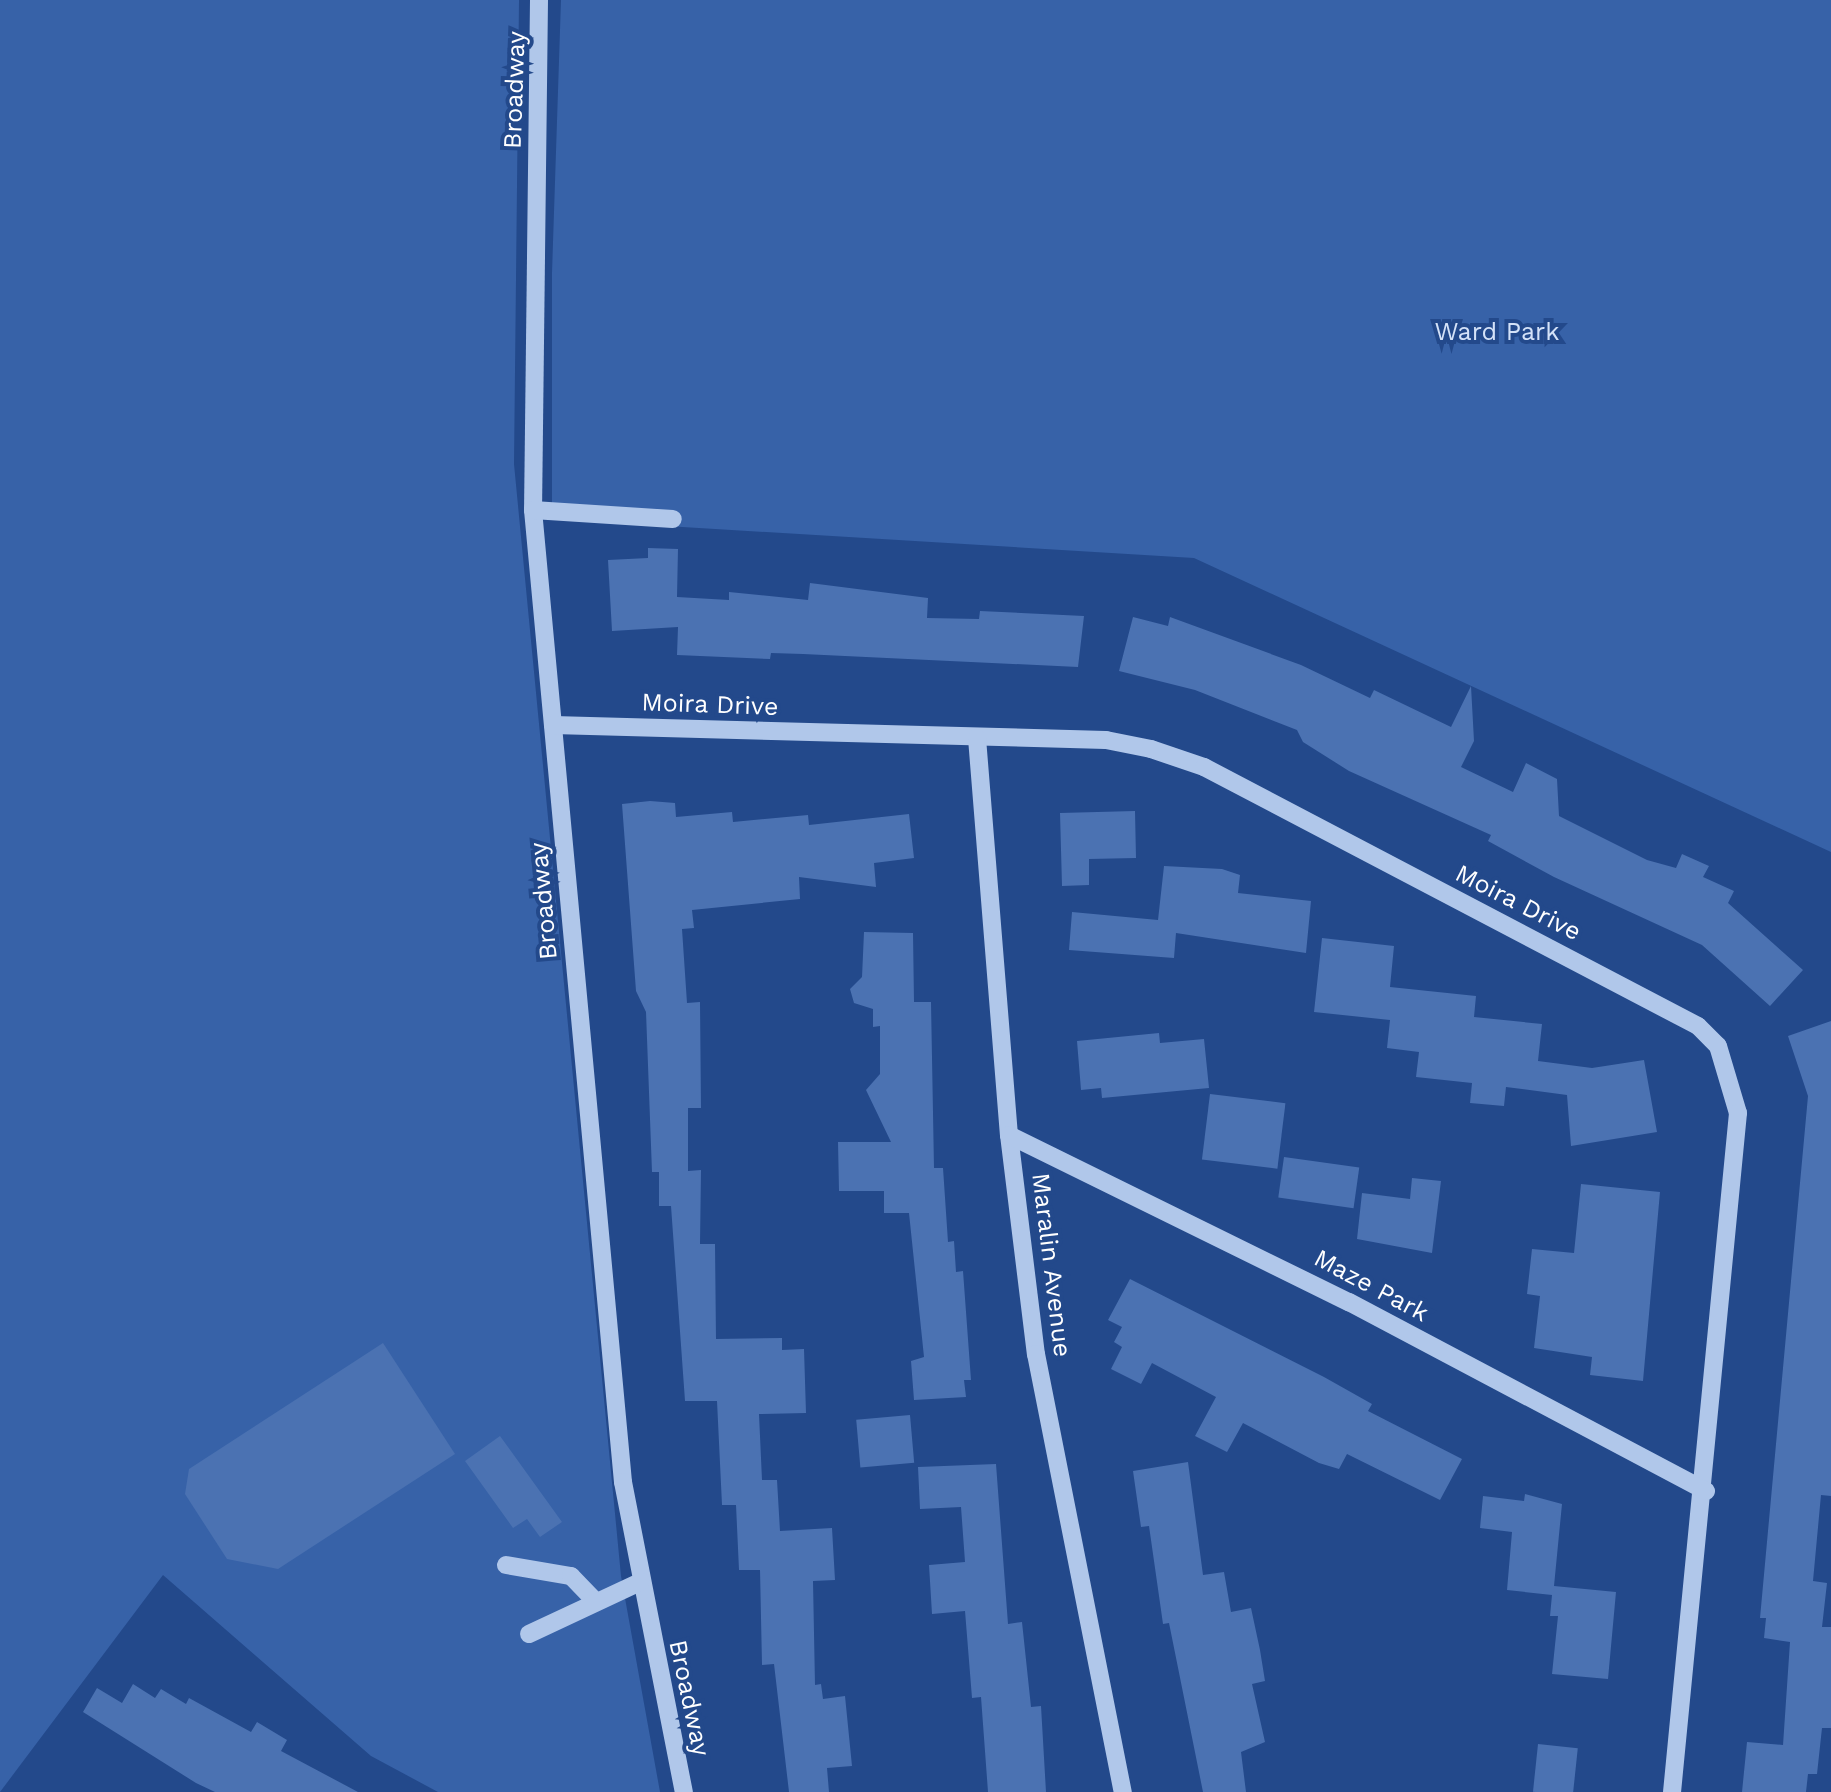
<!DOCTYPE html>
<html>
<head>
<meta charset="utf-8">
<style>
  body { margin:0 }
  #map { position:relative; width:1831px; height:1792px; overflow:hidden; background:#23498b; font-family:"Work Sans",sans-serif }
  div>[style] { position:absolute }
  .green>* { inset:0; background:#3762a8 }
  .building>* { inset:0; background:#4b72b2; transform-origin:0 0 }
  .minor>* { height:18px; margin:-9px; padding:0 9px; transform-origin:9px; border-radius:9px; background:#b0c7ea }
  span { translate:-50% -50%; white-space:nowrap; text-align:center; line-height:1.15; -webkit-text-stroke:8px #23498b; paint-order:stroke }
  .street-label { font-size:25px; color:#fff }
  .park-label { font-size:25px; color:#d4e2f8 }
</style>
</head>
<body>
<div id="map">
  <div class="green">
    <div style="clip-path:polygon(0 0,519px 0,514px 464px,621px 1576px,660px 1792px,438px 1792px,371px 1756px,163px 1575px,0 1792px)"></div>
    <div style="clip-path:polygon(561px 0,1831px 0,1831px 852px,1194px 558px,552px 519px,552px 273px)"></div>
  </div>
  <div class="building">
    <div style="clip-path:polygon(648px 548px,678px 549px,677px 597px,729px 600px,729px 592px,808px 600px,810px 583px,928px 598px,927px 618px,979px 619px,980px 611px,1084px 616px,1078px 667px,803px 654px,771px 653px,770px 659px,677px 655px,678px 627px,612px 631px,608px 560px,648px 558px)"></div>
    <div style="clip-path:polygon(1133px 617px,1168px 626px,1170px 617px,1301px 665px,1370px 698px,1374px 690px,1451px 727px,1471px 686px,1474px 741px,1461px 767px,1513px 792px,1526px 763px,1557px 779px,1559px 816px,1647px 860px,1676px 868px,1682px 854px,1709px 866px,1703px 877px,1734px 891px,1728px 903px,1803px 970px,1770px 1006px,1702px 945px,1554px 877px,1488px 841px,1491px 835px,1349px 771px,1303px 742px,1297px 730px,1195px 690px,1119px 671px)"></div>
    <div style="clip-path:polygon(650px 801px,675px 803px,676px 817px,732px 812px,733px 822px,808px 815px,809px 825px,909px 814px,914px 858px,874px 863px,876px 887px,799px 877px,800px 899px,692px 910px,694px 928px,682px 929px,687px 1003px,700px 1002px,701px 1108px,688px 1108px,688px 1171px,701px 1170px,700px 1244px,715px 1244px,716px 1339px,782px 1338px,782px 1350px,804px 1349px,806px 1413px,759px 1414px,762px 1480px,777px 1480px,780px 1531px,832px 1528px,835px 1580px,813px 1581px,815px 1685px,821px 1684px,823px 1699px,845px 1696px,852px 1766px,827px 1768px,829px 1792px,789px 1792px,774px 1664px,762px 1665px,760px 1570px,739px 1570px,736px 1505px,722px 1505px,717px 1401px,685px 1401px,671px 1206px,659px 1206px,659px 1172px,652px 1172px,646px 1012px,636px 991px,622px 804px)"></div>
    <div style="clip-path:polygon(1135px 811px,1136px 858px,1089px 859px,1089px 885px,1062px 886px,1060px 813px)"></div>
    <div style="clip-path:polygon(1164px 866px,1222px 869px,1240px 875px,1238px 893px,1311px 901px,1306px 953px,1176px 933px,1174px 958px,1069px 950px,1072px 912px,1158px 920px)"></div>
    <div style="clip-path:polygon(864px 932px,913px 933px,914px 1002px,931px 1002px,934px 1168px,943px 1168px,948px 1242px,954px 1241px,956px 1272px,963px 1271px,971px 1380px,964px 1380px,966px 1397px,914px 1400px,911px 1361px,924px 1357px,909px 1213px,884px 1213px,884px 1191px,839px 1191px,838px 1142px,891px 1142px,866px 1090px,880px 1074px,880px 1026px,873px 1027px,873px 1009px,854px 1003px,850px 989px,862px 977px)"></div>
    <div style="clip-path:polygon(1322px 938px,1394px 946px,1390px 987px,1476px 996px,1474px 1017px,1542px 1024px,1538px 1061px,1592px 1068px,1644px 1060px,1657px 1132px,1571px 1146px,1567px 1095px,1506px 1087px,1504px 1106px,1470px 1103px,1472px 1083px,1416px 1077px,1419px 1052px,1387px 1048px,1390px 1020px,1314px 1012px)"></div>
    <div style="clip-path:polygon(1831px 1021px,1831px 1496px,1821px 1495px,1813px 1581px,1827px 1583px,1822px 1627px,1831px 1627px,1831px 1728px,1822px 1728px,1817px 1774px,1808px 1774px,1806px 1792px,1742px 1792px,1747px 1742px,1783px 1745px,1790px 1642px,1764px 1638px,1766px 1618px,1760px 1618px,1808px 1096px,1788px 1036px)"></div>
    <div style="clip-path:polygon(1159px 1033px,1160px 1043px,1204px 1039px,1209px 1088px,1102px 1098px,1101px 1088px,1081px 1090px,1077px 1041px)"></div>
    <div style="left:1210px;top:1094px;width:76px;height:66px;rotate:7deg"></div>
    <div style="left:1284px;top:1157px;width:76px;height:41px;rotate:8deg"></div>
    <div style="clip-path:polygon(1412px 1178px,1441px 1181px,1432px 1253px,1357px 1239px,1362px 1193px,1410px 1199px)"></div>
    <div style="clip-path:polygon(1581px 1184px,1660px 1192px,1643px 1381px,1590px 1375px,1592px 1357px,1534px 1348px,1540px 1296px,1527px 1294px,1532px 1249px,1574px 1253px)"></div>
    <div style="clip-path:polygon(1130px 1279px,1324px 1377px,1372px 1404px,1368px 1411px,1462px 1459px,1440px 1500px,1347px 1454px,1339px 1469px,1319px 1463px,1243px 1423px,1227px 1452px,1195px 1436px,1216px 1397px,1152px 1363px,1141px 1384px,1111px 1369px,1122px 1347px,1114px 1342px,1122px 1327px,1108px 1320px)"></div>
    <div style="clip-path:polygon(383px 1343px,455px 1454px,278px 1569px,227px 1559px,185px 1494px,189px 1469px)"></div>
    <div style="left:910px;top:1415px;width:48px;height:54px;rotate:85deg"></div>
    <div style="clip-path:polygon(500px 1436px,562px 1522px,540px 1537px,527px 1519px,513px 1528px,465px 1461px)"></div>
    <div style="clip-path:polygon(1188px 1462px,1203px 1575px,1224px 1572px,1231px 1612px,1251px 1608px,1260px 1650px,1265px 1681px,1252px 1684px,1265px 1742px,1241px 1752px,1246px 1792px,1203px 1792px,1169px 1623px,1163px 1624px,1149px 1526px,1141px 1527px,1133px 1471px)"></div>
    <div style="clip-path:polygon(996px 1464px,1008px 1624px,1022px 1622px,1031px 1707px,1041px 1706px,1046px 1792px,988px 1792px,981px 1697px,972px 1698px,965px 1611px,932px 1614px,929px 1565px,965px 1562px,961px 1507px,920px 1509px,918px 1467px)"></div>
    <div style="clip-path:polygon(1525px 1494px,1562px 1504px,1554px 1586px,1616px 1592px,1608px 1679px,1552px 1674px,1558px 1616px,1550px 1616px,1552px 1595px,1507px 1590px,1512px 1532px,1480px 1528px,1483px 1496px,1524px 1501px)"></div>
    <div style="clip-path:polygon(133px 1684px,155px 1698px,161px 1689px,186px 1704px,189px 1698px,251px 1732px,257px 1722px,287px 1740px,281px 1751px,358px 1792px,215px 1792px,196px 1783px,83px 1712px,97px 1688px,122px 1703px)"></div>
    <div style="left:1538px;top:1744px;width:40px;height:48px;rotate:6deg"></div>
  </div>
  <div class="minor">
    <div style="left:539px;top:0;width:510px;rotate:90.67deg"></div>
    <div style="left:533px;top:510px;width:976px;rotate:84.71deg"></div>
    <div style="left:623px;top:1482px;width:316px;rotate:78.9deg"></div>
    <div style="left:533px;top:510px;width:140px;rotate:3.7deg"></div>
    <div style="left:553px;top:725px;width:553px;rotate:1.55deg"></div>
    <div style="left:1106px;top:740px;width:46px;rotate:11.3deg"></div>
    <div style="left:1151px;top:749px;width:56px;rotate:18.8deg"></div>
    <div style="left:1204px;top:767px;width:558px;rotate:27.67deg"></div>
    <div style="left:1698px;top:1026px;width:28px;rotate:45deg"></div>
    <div style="left:1718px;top:1046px;width:70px;rotate:73.4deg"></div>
    <div style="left:1738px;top:1113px;width:682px;rotate:95.55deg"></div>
    <div style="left:977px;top:738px;width:398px;rotate:85.4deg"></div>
    <div style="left:1009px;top:1135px;width:221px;rotate:83deg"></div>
    <div style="left:1036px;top:1354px;width:447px;rotate:78.8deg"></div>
    <div style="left:1009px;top:1135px;width:379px;rotate:26.2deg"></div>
    <div style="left:1349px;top:1302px;width:404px;rotate:27.9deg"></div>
    <div style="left:506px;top:1565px;width:66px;rotate:9.6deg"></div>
    <div style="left:571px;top:1576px;width:33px;rotate:46deg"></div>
    <div style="left:529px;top:1634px;width:123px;rotate:-25.1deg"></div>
  </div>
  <div class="street-label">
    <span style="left:515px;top:90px;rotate:-88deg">Broadway</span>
    <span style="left:710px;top:705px;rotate:2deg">Moira Drive</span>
    <span style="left:544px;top:901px;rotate:-95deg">Broadway</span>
    <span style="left:1518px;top:903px;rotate:27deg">Moira Drive</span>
    <span style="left:1051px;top:1265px;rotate:83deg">Maralin Avenue</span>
    <span style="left:1371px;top:1286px;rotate:28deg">Maze Park</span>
    <span style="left:689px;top:1698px;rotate:78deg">Broadway</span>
  </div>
  <div class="park-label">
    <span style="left:1497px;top:332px">Ward Park</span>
  </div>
</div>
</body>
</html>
